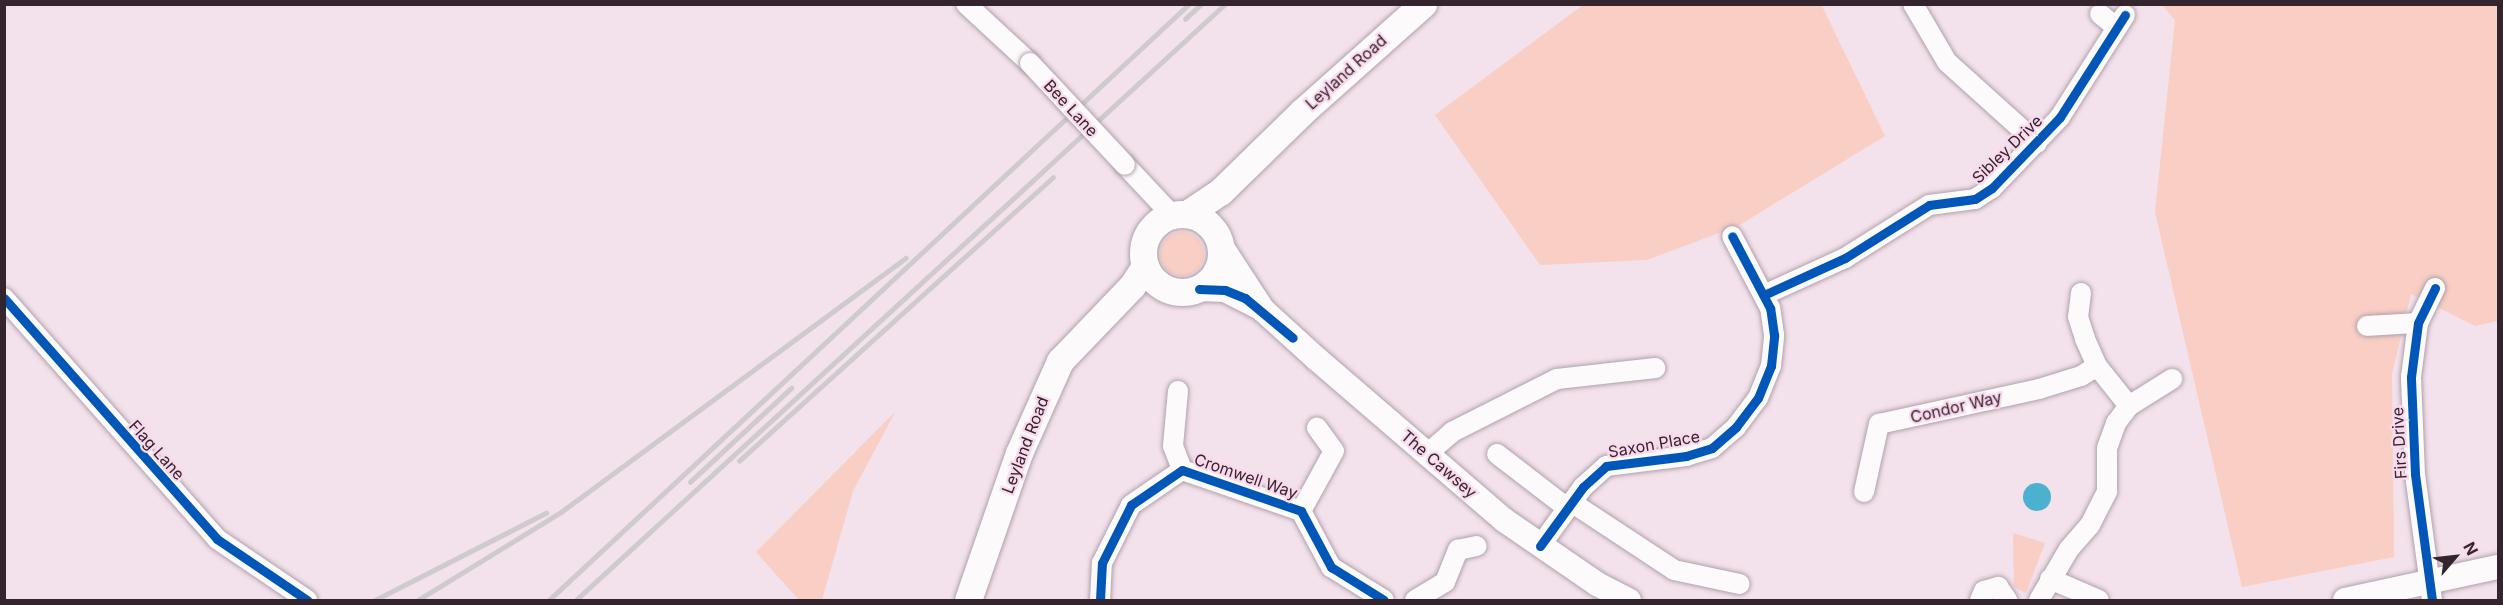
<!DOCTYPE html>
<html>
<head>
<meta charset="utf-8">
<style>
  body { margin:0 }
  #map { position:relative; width:2503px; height:605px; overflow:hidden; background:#f3e1eb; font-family:Inter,sans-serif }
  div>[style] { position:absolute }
  .green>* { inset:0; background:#f9cec4 }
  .round { border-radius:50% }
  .water>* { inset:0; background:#4cb1cf }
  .roads { filter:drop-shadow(0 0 2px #b0a2aa) drop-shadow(0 0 2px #b0a2aa) }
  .minor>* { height:20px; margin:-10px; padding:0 10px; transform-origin:10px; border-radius:10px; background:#fdfafc }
  .tertiary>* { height:24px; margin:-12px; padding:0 12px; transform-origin:12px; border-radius:12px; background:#fdfafc }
  .secondary>* { height:27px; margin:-13.5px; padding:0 13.5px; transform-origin:13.5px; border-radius:13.5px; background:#fdfafc }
  .secondary>.ring { margin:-13.5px; padding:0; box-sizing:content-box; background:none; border:27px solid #fdfafc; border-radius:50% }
  .rail>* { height:4.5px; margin:-2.25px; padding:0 2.25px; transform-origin:2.25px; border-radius:2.25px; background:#cfcacd }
  .bridges { filter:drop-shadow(0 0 2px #b0a2aa) drop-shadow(0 0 2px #b0a2aa) }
  .minor-bridge>* { height:20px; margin:-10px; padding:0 10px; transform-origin:10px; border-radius:10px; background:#fdfafc }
  .cycleway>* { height:9px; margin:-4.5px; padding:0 4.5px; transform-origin:4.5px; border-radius:4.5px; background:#0057b8 }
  span { translate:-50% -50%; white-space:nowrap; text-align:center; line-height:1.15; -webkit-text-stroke:4.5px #fbd9ec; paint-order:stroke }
  .street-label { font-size:16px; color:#33242d }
  .frame { position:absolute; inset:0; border:6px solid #33242d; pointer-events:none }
  .north { position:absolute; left:2425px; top:527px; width:60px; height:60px; -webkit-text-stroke:4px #fbd9ec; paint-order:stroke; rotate:62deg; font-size:16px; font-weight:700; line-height:24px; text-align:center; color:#33242d }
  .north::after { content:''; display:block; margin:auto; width:21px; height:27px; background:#33242d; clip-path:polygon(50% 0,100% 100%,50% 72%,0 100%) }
</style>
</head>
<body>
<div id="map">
  <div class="green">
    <div style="clip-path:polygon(1821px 4px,1885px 136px,1738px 226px,1647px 260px,1540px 265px,1435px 115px,1583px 5px)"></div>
    <div style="clip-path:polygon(2162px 5px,2498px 5px,2498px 321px,2475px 326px,2411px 294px,2392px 374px,2394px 557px,2242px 587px,2155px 212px,2175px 20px)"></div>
    <div class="round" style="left:1160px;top:232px;width:44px;height:44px"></div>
    <div style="clip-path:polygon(895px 412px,853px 491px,822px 600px,799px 600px,756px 552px)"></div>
    <div style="clip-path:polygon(2013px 533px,2045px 543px,2026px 593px,2014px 587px)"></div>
  </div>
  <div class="water">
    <div class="round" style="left:2023px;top:483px;width:28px;height:28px"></div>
  </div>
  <div class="roads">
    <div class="minor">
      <div style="left:966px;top:4px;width:87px;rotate:42.7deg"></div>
      <div style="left:1913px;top:4px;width:67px;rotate:59.6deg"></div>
      <div style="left:1947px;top:62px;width:121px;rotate:42deg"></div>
      <div style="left:2100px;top:14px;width:21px;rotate:39deg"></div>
      <div style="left:1125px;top:165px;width:69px;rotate:46.8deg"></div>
      <div style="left:2081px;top:293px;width:24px;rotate:97deg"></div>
      <div style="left:2078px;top:317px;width:23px;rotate:72deg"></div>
      <div style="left:2085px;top:339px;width:30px;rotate:66deg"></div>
      <div style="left:2097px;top:366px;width:51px;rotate:51.3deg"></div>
      <div style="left:1766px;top:294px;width:87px;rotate:-24.5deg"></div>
      <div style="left:1845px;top:258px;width:99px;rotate:-32.2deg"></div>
      <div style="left:1929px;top:205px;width:46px;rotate:-7.4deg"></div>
      <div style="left:1975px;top:199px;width:20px;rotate:-33deg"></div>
      <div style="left:1992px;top:188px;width:98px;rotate:-46.2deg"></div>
      <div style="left:2060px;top:117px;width:121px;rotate:-57.5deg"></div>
      <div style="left:4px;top:298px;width:322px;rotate:48.5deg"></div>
      <div style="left:217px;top:539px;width:109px;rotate:34.1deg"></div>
      <div style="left:2367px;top:326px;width:51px;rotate:-3.4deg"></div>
      <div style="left:1178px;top:391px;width:55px;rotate:95.2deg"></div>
      <div style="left:1173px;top:446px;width:26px;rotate:69deg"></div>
      <div style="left:1427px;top:454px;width:33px;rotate:-41deg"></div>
      <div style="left:1452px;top:432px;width:118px;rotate:-26.8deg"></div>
      <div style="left:1557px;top:379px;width:99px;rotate:-6.4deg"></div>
      <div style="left:1497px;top:454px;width:88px;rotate:37.6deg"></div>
      <div style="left:1864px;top:492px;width:70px;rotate:-77.6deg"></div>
      <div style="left:1879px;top:424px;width:164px;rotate:-12.3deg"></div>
      <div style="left:2039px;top:389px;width:44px;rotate:-17.2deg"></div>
      <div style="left:2081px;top:376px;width:19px;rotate:-32deg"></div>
      <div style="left:1571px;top:502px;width:123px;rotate:33.4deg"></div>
      <div style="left:1674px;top:570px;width:67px;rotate:12deg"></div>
      <div style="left:1301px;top:511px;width:68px;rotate:-61.2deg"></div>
      <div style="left:1334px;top:451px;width:29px;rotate:-126deg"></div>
      <div style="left:1540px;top:546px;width:73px;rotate:-53.9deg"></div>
      <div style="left:1583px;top:487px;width:31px;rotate:-42deg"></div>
      <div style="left:1606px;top:466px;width:81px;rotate:-7.1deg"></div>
      <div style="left:1686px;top:456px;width:27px;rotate:-17deg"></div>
      <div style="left:1712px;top:448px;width:32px;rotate:-41deg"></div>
      <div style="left:1736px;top:427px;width:36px;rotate:-53deg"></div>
      <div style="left:1758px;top:398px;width:35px;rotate:-68deg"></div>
      <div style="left:1771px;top:366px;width:31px;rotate:-84deg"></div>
      <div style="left:1774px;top:335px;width:27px;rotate:-98deg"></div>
      <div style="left:1770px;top:308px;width:81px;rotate:-117.8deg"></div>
      <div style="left:2050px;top:579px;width:53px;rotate:23.2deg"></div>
      <div style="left:1100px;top:600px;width:37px;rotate:-87deg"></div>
      <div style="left:1102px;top:563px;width:65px;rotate:-63.4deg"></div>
      <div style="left:1131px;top:505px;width:62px;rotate:-34.5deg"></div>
      <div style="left:1182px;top:470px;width:126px;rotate:19deg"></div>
      <div style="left:1301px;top:511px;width:64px;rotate:61.8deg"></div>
      <div style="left:1331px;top:567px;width:62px;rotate:31.9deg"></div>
      <div style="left:1415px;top:600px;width:35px;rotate:-31deg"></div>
      <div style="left:1445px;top:582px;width:35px;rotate:-68deg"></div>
      <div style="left:1458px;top:550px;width:19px;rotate:-12deg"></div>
      <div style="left:1980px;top:600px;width:10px;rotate:-66deg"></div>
      <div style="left:1984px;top:591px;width:15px;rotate:-16deg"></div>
      <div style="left:1998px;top:587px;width:16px;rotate:55deg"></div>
      <div style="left:2039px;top:600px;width:59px;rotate:-59.5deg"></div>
      <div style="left:2069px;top:549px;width:32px;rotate:-49deg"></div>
      <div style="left:2090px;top:525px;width:38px;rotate:-63deg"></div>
      <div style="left:2107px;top:491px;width:43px;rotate:-90deg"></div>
      <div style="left:2107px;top:448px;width:27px;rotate:-70deg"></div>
      <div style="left:2116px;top:423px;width:21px;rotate:-53deg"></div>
      <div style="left:2129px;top:406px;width:51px;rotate:-32.1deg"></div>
      <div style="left:2432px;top:600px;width:127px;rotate:-97.7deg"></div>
      <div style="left:2415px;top:474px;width:97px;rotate:-92.4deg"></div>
      <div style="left:2411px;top:377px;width:54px;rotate:-82.6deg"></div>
      <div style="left:2418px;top:323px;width:39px;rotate:-64deg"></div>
    </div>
    <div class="tertiary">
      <div style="left:1220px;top:244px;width:79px;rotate:56.9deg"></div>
      <div style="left:1263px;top:310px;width:74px;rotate:42.3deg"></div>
      <div style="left:1318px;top:360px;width:245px;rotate:40.7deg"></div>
      <div style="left:1504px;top:520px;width:113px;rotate:34.5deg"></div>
      <div style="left:1597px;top:584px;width:36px;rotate:27deg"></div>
      <div style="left:1199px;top:289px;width:26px;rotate:2deg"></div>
      <div style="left:1225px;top:290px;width:37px;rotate:27deg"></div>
      <div style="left:2345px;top:600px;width:157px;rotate:-12.2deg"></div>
    </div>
    <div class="secondary">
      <div style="left:1187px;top:214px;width:40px;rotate:-34deg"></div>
      <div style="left:1220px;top:192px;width:116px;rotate:-44.3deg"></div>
      <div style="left:1303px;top:111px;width:161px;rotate:-41.7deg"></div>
      <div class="ring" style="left:1143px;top:214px;width:51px;height:51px"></div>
      <div style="left:968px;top:600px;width:156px;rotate:-70.9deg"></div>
      <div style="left:1019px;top:453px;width:101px;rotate:-66deg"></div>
      <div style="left:1060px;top:361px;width:104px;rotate:-46.2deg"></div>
      <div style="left:1132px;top:286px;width:24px;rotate:-57deg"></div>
    </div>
  </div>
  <div class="rail">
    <div style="left:1185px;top:19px;width:22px;rotate:-43deg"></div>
    <div style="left:739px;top:461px;width:423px;rotate:-42.1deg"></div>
    <div style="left:690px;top:482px;width:138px;rotate:-42.9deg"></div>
    <div style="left:375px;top:600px;width:192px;rotate:-27deg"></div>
    <div style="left:418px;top:600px;width:168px;rotate:-31.6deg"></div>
    <div style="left:561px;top:512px;width:428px;rotate:-36.4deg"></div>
    <div style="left:549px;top:600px;width:875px;rotate:-42.96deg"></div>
    <div style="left:576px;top:600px;width:881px;rotate:-42.56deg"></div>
  </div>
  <div class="bridges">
    <div class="minor-bridge">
      <div style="left:1030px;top:63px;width:139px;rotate:47deg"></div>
    </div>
  </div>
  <div class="cycleway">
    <div style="left:1199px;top:289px;width:26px;rotate:2deg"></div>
    <div style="left:1225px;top:290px;width:22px;rotate:22deg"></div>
    <div style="left:1245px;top:298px;width:62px;rotate:39.8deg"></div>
    <div style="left:1766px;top:294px;width:87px;rotate:-24.5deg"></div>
    <div style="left:1845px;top:258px;width:99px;rotate:-32.2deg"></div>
    <div style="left:1929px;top:205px;width:46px;rotate:-7.4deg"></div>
    <div style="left:1975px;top:199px;width:20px;rotate:-33deg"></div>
    <div style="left:1992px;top:188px;width:98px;rotate:-46.2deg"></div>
    <div style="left:2060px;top:117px;width:121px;rotate:-57.5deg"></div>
    <div style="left:4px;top:298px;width:322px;rotate:48.5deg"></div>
    <div style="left:217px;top:539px;width:109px;rotate:34.1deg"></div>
    <div style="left:1540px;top:546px;width:73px;rotate:-53.9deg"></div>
    <div style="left:1583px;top:487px;width:31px;rotate:-42deg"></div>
    <div style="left:1606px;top:466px;width:81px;rotate:-7.1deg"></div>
    <div style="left:1686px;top:456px;width:27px;rotate:-17deg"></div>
    <div style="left:1712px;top:448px;width:32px;rotate:-41deg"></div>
    <div style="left:1736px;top:427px;width:36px;rotate:-53deg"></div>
    <div style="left:1758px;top:398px;width:35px;rotate:-68deg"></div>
    <div style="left:1771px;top:366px;width:31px;rotate:-84deg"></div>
    <div style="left:1774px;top:335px;width:27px;rotate:-98deg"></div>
    <div style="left:1770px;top:308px;width:81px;rotate:-117.8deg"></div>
    <div style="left:1100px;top:600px;width:37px;rotate:-87deg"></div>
    <div style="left:1102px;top:563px;width:65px;rotate:-63.4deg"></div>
    <div style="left:1131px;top:505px;width:62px;rotate:-34.5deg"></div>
    <div style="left:1182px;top:470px;width:126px;rotate:19deg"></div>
    <div style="left:1301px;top:511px;width:64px;rotate:61.8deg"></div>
    <div style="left:1331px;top:567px;width:62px;rotate:31.9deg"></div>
    <div style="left:2432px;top:600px;width:127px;rotate:-97.7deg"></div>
    <div style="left:2415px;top:474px;width:97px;rotate:-92.4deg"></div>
    <div style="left:2411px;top:377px;width:54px;rotate:-82.6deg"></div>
    <div style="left:2418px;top:323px;width:39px;rotate:-64deg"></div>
  </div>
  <div class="street-label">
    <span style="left:1346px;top:72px;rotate:-42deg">Leyland Road</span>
    <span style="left:1071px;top:108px;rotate:47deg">Bee Lane</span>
    <span style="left:2007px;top:149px;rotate:-44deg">Sibley Drive</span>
    <span style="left:1956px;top:407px;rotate:-13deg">Condor Way</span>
    <span style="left:2399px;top:443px;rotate:-93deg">Firs Drive</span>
    <span style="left:1654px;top:444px;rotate:-10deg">Saxon Place</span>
    <span style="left:1025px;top:445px;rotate:-69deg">Leyland Road</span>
    <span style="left:157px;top:450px;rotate:48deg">Flag Lane</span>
    <span style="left:1439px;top:464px;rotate:41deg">The Cawsey</span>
    <span style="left:1246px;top:476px;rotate:19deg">Cromwell Way</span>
  </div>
  <div class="frame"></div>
  <div class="north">N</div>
</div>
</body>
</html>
